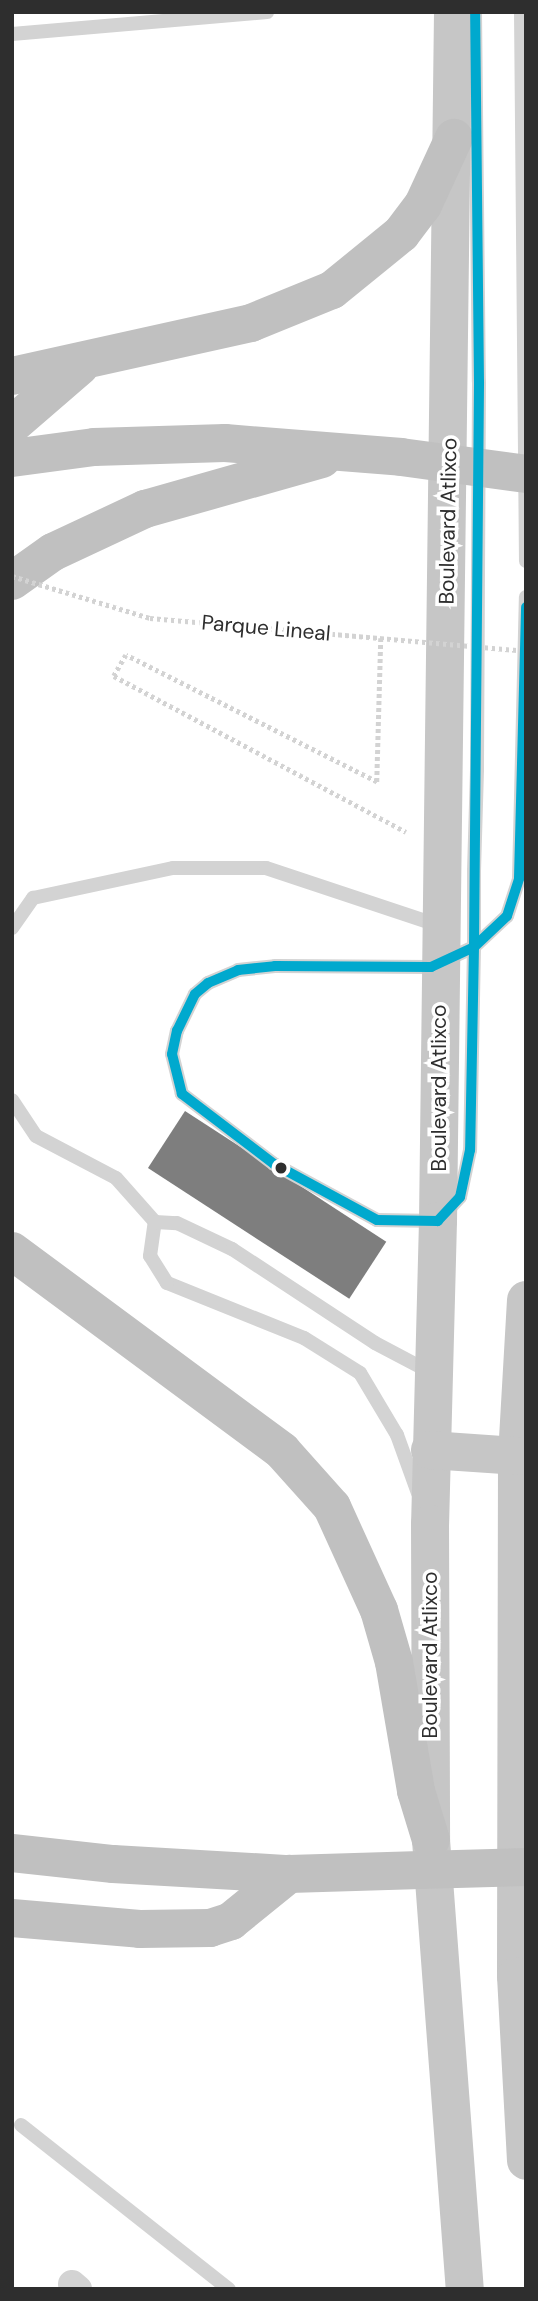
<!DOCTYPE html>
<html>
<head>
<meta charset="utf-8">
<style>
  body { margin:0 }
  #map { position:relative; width:538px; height:2301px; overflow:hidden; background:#fff; font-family:"DM Sans",sans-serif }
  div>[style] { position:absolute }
  .building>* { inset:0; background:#7e7e7e; transform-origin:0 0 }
  .path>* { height:4.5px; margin-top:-2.25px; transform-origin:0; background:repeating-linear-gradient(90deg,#d3d3d3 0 3.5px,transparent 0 7px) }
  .lane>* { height:14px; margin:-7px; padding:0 7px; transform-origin:7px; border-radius:7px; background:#d3d3d3 }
  .street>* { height:28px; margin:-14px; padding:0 14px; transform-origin:14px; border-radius:14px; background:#d3d3d3 }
  .primary>* { height:38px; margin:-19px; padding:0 19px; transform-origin:19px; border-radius:19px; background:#c6c6c6 }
  .highway>* { height:38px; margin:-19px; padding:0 19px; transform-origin:19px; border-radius:19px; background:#c0c0c0 }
  .path-bridge>* { height:4.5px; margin-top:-2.25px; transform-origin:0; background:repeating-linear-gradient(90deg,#d3d3d3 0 3.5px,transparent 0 7px) }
  .highway-bridge>* { height:38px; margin:-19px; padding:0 19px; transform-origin:19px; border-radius:19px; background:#c0c0c0 }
  .bus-1>* { height:10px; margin:-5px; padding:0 5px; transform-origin:5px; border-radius:5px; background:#00a9ce }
  .dots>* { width:19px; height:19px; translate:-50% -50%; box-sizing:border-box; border:4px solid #fff; border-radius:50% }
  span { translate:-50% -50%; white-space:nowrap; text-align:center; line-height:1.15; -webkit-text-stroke:7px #fff; paint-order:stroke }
  .street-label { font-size:21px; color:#2e2e2e }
  .frame { position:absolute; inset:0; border:14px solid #2e2e2e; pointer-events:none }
</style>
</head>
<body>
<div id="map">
  <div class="building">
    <div style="left:185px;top:1111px;width:240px;height:68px;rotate:33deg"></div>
  </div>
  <div class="path">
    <div style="left:381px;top:638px;width:144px;rotate:91.6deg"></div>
    <div style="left:377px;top:782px;width:281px;rotate:-153.2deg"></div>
    <div style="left:126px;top:655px;width:24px;rotate:120deg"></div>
    <div style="left:114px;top:676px;width:331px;rotate:28.1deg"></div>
  </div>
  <div class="lane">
    <div style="left:475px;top:12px;width:370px;rotate:89.4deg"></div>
    <div style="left:479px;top:382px;width:388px;rotate:90.3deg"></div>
    <div style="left:477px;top:770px;width:102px;rotate:91.7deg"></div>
    <div style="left:474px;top:872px;width:75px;rotate:90deg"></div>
    <div style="left:474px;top:947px;width:203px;rotate:91.1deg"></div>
    <div style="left:470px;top:1150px;width:48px;rotate:102deg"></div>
    <div style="left:460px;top:1197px;width:33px;rotate:133deg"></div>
    <div style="left:438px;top:1221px;width:61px;rotate:-179.1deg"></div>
    <div style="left:377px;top:1220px;width:117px;rotate:-151.5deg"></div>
    <div style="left:274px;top:1164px;width:116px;rotate:-142.7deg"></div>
    <div style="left:182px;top:1094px;width:41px;rotate:-104deg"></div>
    <div style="left:172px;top:1054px;width:24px;rotate:-78deg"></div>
    <div style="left:177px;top:1031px;width:41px;rotate:-64.1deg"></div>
    <div style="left:195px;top:994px;width:17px;rotate:-40deg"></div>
    <div style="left:208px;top:983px;width:33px;rotate:-23deg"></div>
    <div style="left:238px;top:970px;width:37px;rotate:-6deg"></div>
    <div style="left:275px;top:966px;width:156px;rotate:0.4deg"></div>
    <div style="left:431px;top:967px;width:47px;rotate:-24.9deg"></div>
    <div style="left:474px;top:947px;width:45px;rotate:-43.2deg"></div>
    <div style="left:507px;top:916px;width:40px;rotate:-72deg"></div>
    <div style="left:519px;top:878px;width:281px;rotate:-88.6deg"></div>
    <div style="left:521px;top:12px;width:549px;rotate:89.48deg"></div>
    <div style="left:12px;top:34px;width:256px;rotate:-4.9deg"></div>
    <div style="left:12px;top:928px;width:37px;rotate:-55deg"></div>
    <div style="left:33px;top:898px;width:143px;rotate:-12.1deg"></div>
    <div style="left:173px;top:868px;width:93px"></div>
    <div style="left:266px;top:868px;width:183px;rotate:18.4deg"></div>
    <div style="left:12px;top:1100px;width:43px;rotate:56.3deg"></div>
    <div style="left:36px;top:1136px;width:90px;rotate:27.7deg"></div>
    <div style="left:116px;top:1178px;width:59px;rotate:48.4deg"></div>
    <div style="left:418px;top:1493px;width:62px;rotate:-109.9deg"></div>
    <div style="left:397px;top:1435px;width:72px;rotate:-120.8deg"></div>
    <div style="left:360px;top:1373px;width:66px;rotate:-148deg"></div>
    <div style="left:304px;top:1338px;width:148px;rotate:-158.1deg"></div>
    <div style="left:167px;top:1283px;width:32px;rotate:-122deg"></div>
    <div style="left:150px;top:1256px;width:34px;rotate:-82deg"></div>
    <div style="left:155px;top:1222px;width:22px;rotate:3deg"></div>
    <div style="left:177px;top:1223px;width:61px;rotate:25.3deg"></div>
    <div style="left:232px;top:1249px;width:171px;rotate:33.3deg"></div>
    <div style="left:375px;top:1343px;width:64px;rotate:27.8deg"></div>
    <div style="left:21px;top:2125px;width:265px;rotate:38.3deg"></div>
  </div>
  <div class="street">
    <div style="left:72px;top:2284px;width:8px;rotate:40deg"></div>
  </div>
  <div class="primary">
    <div style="left:453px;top:12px;width:1209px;rotate:90.71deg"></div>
    <div style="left:438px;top:1221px;width:303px;rotate:91.5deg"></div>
    <div style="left:430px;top:1524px;width:316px;rotate:89.8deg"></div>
    <div style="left:431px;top:1840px;width:450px;rotate:85.7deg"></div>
    <div style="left:526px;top:1300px;width:156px;rotate:93.3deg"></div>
    <div style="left:517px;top:1456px;width:520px;rotate:90.11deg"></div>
    <div style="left:516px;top:1976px;width:185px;rotate:86.9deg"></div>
    <div style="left:430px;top:1450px;width:87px;rotate:3.9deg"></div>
  </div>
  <div class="highway">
    <div style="left:12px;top:376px;width:245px;rotate:-12.5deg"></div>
    <div style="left:251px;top:323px;width:87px;rotate:-22.2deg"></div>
    <div style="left:332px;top:290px;width:89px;rotate:-39.1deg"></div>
    <div style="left:401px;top:234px;width:36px;rotate:-53deg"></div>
    <div style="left:423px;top:205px;width:74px;rotate:-65.2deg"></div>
    <div style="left:12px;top:425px;width:90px;rotate:-40.9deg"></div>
    <div style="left:12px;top:458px;width:83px;rotate:-7.6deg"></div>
    <div style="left:94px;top:447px;width:131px;rotate:-1.7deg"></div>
    <div style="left:225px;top:443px;width:177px;rotate:4.5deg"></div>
    <div style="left:12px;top:581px;width:50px;rotate:-35.3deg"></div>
    <div style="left:53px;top:552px;width:102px;rotate:-25.1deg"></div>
    <div style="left:145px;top:509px;width:184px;rotate:-15.8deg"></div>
    <div style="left:12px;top:1251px;width:336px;rotate:36.5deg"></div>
    <div style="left:282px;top:1451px;width:75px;rotate:48.2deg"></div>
    <div style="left:332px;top:1507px;width:113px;rotate:65.5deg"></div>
    <div style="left:379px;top:1610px;width:54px;rotate:73.9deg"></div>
    <div style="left:394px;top:1662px;width:131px;rotate:80.3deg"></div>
    <div style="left:416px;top:1791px;width:51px;rotate:73deg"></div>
    <div style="left:12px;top:1853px;width:102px;rotate:6.2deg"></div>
    <div style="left:113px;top:1864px;width:176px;rotate:3.3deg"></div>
    <div style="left:289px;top:1874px;width:132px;rotate:-1.7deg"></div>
    <div style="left:12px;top:1918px;width:128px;rotate:4.9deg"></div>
    <div style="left:140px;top:1929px;width:70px;rotate:-0.8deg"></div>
    <div style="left:210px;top:1928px;width:22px;rotate:-18deg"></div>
    <div style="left:231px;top:1921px;width:75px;rotate:-39deg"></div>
  </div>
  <div class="path-bridge">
    <div style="left:12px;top:576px;width:144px;rotate:16.9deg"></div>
    <div style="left:150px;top:618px;width:377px;rotate:5deg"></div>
  </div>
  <div class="highway-bridge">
    <div style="left:401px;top:457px;width:126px;rotate:7.7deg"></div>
    <div style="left:421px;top:1870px;width:105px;rotate:-1.6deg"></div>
  </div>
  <div class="bus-1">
    <div style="left:474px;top:947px;width:203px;rotate:91.1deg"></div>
    <div style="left:470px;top:1150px;width:48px;rotate:102deg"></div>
    <div style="left:460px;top:1197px;width:33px;rotate:133deg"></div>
    <div style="left:438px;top:1221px;width:61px;rotate:-179.1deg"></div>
    <div style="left:377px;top:1220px;width:117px;rotate:-151.5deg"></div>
    <div style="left:274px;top:1164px;width:116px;rotate:-142.7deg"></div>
    <div style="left:182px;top:1094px;width:41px;rotate:-104deg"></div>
    <div style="left:172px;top:1054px;width:24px;rotate:-78deg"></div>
    <div style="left:177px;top:1031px;width:41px;rotate:-64.1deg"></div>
    <div style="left:195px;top:994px;width:17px;rotate:-40deg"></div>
    <div style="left:208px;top:983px;width:33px;rotate:-23deg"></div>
    <div style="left:238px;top:970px;width:37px;rotate:-6deg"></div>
    <div style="left:275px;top:966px;width:156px;rotate:0.4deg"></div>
    <div style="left:431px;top:967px;width:47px;rotate:-24.9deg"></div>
    <div style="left:474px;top:947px;width:565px;rotate:-89.49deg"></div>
    <div style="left:479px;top:382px;width:370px;rotate:-90.6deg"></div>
    <div style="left:474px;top:947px;width:45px;rotate:-43.2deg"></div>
    <div style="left:507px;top:916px;width:40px;rotate:-72deg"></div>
    <div style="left:519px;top:878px;width:271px;rotate:-88.5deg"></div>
  </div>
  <div class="dots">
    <div style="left:281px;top:1168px;background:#2e2e2e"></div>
  </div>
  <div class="street-label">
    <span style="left:448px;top:521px;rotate:-89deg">Boulevard Atlixco</span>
    <span style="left:266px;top:628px;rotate:5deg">Parque Lineal</span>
    <span style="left:439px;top:1088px;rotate:-90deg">Boulevard Atlixco</span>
    <span style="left:430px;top:1655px;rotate:-90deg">Boulevard Atlixco</span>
  </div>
  <div class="frame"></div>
</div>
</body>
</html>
